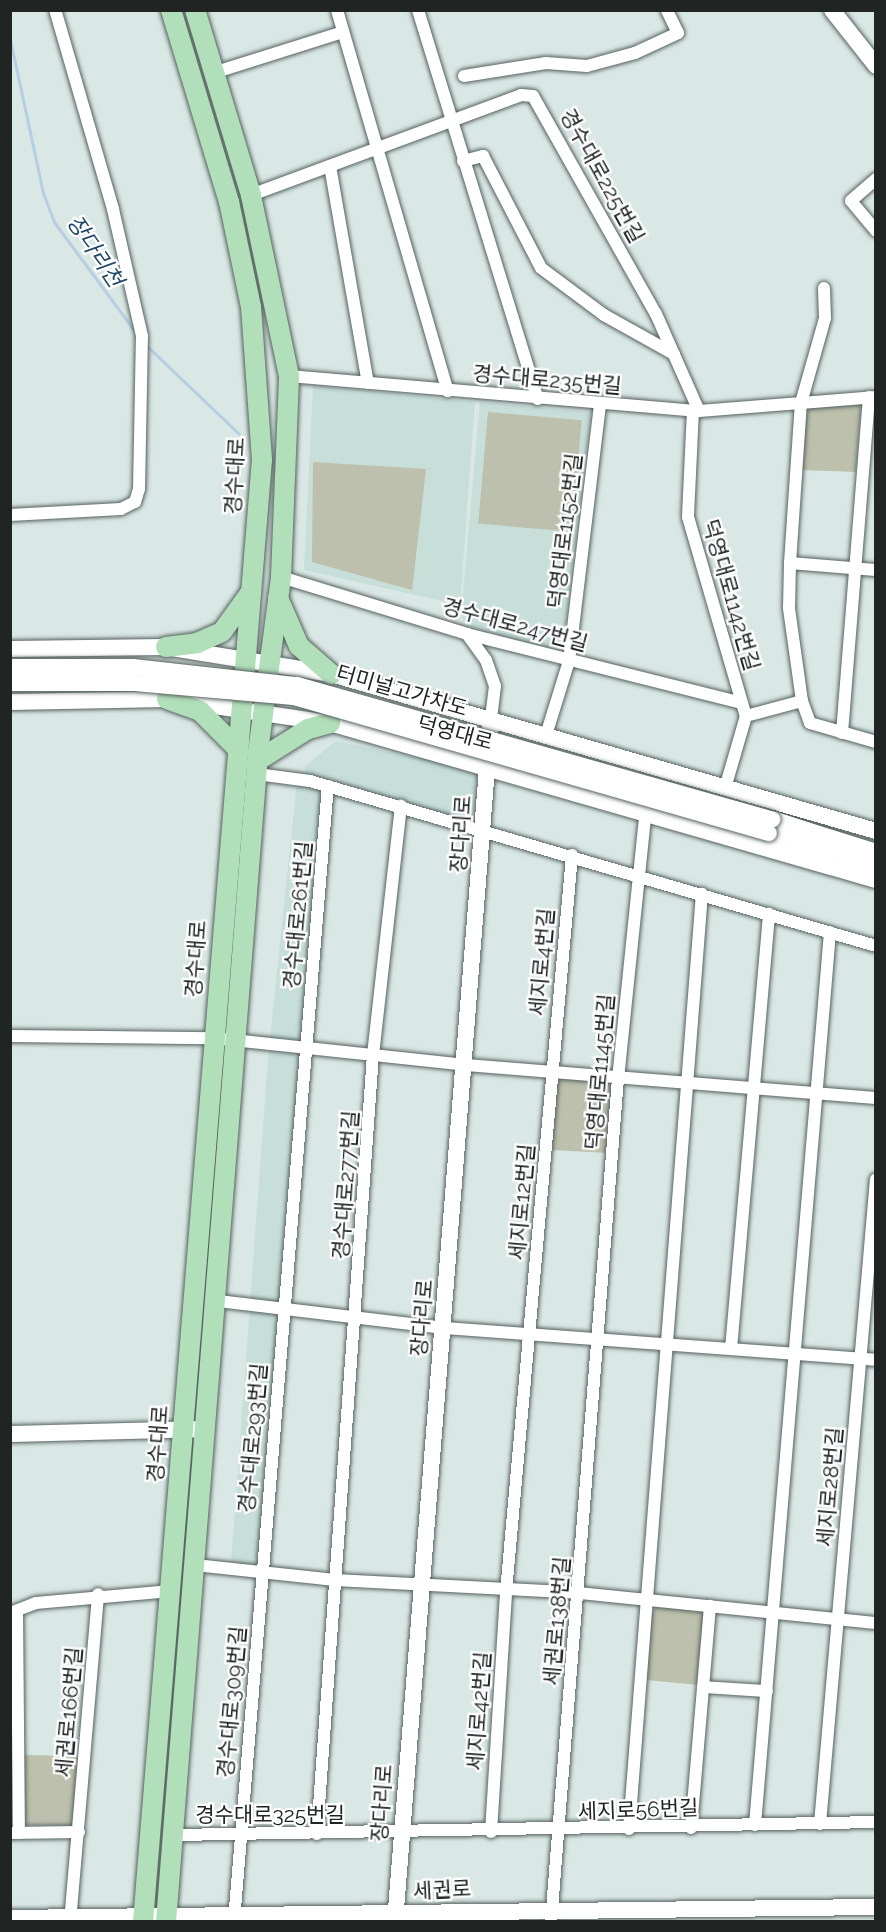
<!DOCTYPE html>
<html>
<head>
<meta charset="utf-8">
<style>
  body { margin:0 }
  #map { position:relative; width:886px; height:1932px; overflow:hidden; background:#dae8e5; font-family:Raleway,"Noto Sans KR",sans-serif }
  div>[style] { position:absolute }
  .built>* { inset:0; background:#c7ded9 }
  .green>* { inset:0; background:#bcc0ac; transform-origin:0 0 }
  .stream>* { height:3px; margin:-1.5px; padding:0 1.5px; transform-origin:1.5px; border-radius:1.5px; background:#b6cee4 }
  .roads { filter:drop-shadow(0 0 2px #55615f) drop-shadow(0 0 2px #55615f) }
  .street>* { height:12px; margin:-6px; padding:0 6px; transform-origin:6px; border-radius:6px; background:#fff }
  .secondary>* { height:16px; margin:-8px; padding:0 8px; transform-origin:8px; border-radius:8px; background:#fff }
  .primary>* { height:20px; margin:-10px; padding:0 10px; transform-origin:10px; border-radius:10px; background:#b1dfb9 }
  .bridges { filter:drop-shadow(0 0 2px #55615f) drop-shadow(0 0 2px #55615f) }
  .secondary-bridge>* { height:16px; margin:-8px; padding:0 8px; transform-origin:8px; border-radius:8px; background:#fff }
  span { translate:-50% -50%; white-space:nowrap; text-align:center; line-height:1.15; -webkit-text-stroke:4.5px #fff; paint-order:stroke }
  .street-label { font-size:21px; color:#202524 }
  .water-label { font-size:22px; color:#224869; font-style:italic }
  .frame { position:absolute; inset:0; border:12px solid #202524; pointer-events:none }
</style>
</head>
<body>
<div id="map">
  <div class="built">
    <div style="clip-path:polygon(313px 385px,475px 402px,460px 605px,304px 570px)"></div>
    <div style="clip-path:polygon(480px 402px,591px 412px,562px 652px,469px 627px,461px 616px)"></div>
    <div style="clip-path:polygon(336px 741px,477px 770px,476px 825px,305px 777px,305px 766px)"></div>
    <div style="clip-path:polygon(297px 781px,326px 788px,259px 1565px,231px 1564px,268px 1058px)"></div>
  </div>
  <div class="green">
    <div style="clip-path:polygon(861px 402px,856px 472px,802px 470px,807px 407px)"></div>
    <div style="left:488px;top:412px;width:94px;height:112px;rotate:5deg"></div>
    <div style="clip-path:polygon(313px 462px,426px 469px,412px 590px,312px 562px)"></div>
    <div style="clip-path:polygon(562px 1077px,606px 1080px,612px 1086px,608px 1153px,552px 1150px,556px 1082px)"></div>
    <div style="clip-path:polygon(657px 1607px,701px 1612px,704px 1617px,698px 1685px,646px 1680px,651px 1614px)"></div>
    <div style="left:22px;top:1755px;width:59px;height:70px;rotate:1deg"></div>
  </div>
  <div class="stream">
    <div style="left:10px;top:39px;width:157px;rotate:77.9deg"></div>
    <div style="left:43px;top:193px;width:31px;rotate:69deg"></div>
    <div style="left:54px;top:222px;width:139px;rotate:53.5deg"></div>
    <div style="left:147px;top:346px;width:127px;rotate:43.7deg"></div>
  </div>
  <div class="roads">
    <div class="street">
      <div style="left:337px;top:10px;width:397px;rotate:73.8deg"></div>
      <div style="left:418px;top:10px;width:407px;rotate:72.9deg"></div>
      <div style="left:213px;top:73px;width:136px;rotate:-17.5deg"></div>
      <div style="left:464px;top:76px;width:83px;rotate:-9deg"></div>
      <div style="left:546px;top:63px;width:41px;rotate:4.2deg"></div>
      <div style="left:587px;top:66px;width:50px;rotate:-15.2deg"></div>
      <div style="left:635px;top:53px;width:47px;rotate:-24.9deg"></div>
      <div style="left:678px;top:33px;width:25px;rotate:-116deg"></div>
      <div style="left:463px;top:161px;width:21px;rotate:-14deg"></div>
      <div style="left:483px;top:156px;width:126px;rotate:62.6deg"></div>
      <div style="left:541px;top:268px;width:79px;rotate:36.7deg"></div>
      <div style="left:604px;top:315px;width:80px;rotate:29.1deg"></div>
      <div style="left:330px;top:166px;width:220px;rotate:80.1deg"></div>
      <div style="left:876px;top:179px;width:33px;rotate:139deg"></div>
      <div style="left:851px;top:201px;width:39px;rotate:50deg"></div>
      <div style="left:251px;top:195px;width:288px;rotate:-20.3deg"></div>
      <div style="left:521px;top:95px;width:12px;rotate:5deg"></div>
      <div style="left:533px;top:96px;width:250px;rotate:60.6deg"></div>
      <div style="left:656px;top:314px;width:106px;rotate:66.1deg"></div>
      <div style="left:289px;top:376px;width:411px;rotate:4.9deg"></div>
      <div style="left:699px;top:411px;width:178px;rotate:-4.5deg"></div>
      <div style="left:693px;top:410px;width:107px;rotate:92.7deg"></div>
      <div style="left:688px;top:517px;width:207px;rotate:73.8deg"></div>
      <div style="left:746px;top:716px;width:72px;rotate:106.2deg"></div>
      <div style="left:10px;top:515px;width:111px;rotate:-3.1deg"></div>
      <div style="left:121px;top:509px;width:16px;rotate:-27deg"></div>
      <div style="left:135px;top:502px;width:14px;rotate:-73deg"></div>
      <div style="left:139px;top:489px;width:153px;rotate:-88.9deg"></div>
      <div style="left:142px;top:336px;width:130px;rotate:-102.9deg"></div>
      <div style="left:113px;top:209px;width:207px;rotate:-106.2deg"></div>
      <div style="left:790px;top:563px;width:86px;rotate:4.7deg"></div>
      <div style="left:281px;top:577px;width:195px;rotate:17deg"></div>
      <div style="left:467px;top:634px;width:283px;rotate:14.1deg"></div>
      <div style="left:467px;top:634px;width:32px;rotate:54deg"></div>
      <div style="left:486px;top:660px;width:28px;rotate:71deg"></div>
      <div style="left:495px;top:686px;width:33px;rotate:97deg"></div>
      <div style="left:802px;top:701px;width:94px;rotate:-98deg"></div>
      <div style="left:789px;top:608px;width:45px;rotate:-88.7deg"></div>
      <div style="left:790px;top:563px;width:160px;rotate:-86.1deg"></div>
      <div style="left:801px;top:403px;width:88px;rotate:-74.2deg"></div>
      <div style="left:825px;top:318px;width:30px;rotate:-92deg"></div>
      <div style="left:746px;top:716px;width:58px;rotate:-15deg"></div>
      <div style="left:802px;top:701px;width:23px;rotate:70deg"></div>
      <div style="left:810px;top:723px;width:69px;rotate:16.1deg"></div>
      <div style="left:547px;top:732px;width:74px;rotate:-72.8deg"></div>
      <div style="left:569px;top:661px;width:259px;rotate:-83.1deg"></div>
      <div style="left:842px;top:733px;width:337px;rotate:-85.4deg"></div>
      <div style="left:257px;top:774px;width:53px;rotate:7.5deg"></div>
      <div style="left:310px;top:781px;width:590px;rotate:16.25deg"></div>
      <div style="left:10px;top:1036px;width:204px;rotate:0.6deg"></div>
      <div style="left:214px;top:1038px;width:253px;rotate:6.1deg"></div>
      <div style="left:466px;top:1065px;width:411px;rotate:4.6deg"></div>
      <div style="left:218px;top:1301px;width:228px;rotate:6.8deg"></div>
      <div style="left:444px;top:1328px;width:433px;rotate:4.2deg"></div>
      <div style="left:731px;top:1349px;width:437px;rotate:-85deg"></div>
      <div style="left:195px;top:1565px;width:141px;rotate:6.1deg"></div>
      <div style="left:335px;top:1580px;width:244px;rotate:3deg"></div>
      <div style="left:579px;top:1593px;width:299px;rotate:5.8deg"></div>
      <div style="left:17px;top:1611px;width:222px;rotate:89.5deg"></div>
      <div style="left:10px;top:1613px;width:28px;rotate:-21deg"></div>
      <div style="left:36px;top:1603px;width:135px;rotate:-5.1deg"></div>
      <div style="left:703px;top:1687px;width:64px;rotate:3.6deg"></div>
      <div style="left:820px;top:1824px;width:647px;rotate:-85.04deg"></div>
      <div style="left:755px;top:1825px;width:896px;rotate:-85.2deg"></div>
      <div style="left:691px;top:1828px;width:223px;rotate:-85.1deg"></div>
      <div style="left:629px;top:1829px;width:938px;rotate:-85.54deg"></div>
      <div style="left:491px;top:1832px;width:240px;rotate:-86.4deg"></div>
      <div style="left:506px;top:1592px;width:740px;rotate:-84.88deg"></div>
      <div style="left:10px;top:1833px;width:69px;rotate:-0.8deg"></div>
      <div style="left:317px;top:1834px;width:781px;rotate:-85.89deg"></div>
      <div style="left:373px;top:1055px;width:251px;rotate:-83.6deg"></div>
      <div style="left:175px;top:1835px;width:701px;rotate:-1.06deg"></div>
      <div style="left:234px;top:1921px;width:1139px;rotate:-85.27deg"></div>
      <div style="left:70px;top:1922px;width:329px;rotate:-85.1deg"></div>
      <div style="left:551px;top:1922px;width:846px;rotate:-85.46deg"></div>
      <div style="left:618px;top:1079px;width:270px;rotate:-84.1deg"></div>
    </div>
    <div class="secondary">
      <div style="left:832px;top:10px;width:71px;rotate:51.8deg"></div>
      <div style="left:10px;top:649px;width:156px;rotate:-0.7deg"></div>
      <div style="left:166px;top:647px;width:167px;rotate:9.3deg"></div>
      <div style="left:331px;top:674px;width:567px;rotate:16.07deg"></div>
      <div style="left:10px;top:702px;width:157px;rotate:-1.1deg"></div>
      <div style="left:167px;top:699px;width:165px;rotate:8.4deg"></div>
      <div style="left:330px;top:723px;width:568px;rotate:16.04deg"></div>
      <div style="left:772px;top:819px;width:109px;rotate:17.6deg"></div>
      <div style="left:769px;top:833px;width:111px;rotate:16.2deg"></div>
      <div style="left:10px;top:1434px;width:196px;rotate:-1.5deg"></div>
      <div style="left:10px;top:1918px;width:866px;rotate:-0.73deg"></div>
      <div style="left:395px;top:1922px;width:1207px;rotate:-85.44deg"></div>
    </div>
    <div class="primary">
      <div style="left:278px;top:598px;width:52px;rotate:66.4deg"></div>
      <div style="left:299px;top:646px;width:43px;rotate:41.2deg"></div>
      <div style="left:166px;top:647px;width:31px;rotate:-7deg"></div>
      <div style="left:197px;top:643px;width:27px;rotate:-24deg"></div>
      <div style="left:222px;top:632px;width:48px;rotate:-54.3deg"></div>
      <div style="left:167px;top:699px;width:35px;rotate:20deg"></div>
      <div style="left:200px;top:711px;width:51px;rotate:45deg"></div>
      <div style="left:257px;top:761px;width:60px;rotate:-32.1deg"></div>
      <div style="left:308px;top:729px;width:23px;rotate:-15deg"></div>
      <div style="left:143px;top:1922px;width:1467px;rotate:-85.35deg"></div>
      <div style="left:262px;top:460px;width:153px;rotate:-94.1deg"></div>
      <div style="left:251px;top:307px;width:107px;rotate:-101.8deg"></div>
      <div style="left:229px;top:202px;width:201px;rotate:-106.8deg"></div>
      <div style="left:166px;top:1922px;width:1174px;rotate:-85.5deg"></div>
      <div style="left:258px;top:752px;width:177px;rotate:-82.5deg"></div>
      <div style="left:281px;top:577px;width:201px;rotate:-87.7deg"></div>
      <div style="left:289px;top:376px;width:185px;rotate:-101.9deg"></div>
      <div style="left:251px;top:195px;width:193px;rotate:-106.8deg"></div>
    </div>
  </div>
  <div class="bridges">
    <div class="secondary-bridge">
      <div style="left:10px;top:667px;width:123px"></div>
      <div style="left:133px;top:667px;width:165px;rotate:6.3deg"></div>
      <div style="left:297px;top:685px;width:494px;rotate:15.8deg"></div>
      <div style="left:10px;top:683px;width:124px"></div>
      <div style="left:134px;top:683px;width:161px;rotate:5deg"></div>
      <div style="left:294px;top:697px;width:494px;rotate:16deg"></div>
    </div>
  </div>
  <div class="street-label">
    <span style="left:602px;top:176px;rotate:61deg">경수대로225번길</span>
    <span style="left:547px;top:380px;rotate:5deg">경수대로235번길</span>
    <span style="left:235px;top:476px;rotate:-87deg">경수대로</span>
    <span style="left:565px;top:531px;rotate:-83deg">덕영대로1152번길</span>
    <span style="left:731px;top:595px;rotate:74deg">덕영대로1142번길</span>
    <span style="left:515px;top:625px;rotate:15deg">경수대로247번길</span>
    <span style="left:402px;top:691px;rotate:16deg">터미널고가차도</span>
    <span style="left:455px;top:733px;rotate:15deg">덕영대로</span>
    <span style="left:461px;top:834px;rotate:-86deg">장다리로</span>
    <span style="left:298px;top:915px;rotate:-85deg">경수대로261번길</span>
    <span style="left:196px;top:959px;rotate:-86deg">경수대로</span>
    <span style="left:542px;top:962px;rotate:-85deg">세지로4번길</span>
    <span style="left:600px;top:1072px;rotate:-85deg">덕영대로1145번길</span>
    <span style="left:346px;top:1185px;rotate:-86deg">경수대로277번길</span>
    <span style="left:522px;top:1202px;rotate:-85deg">세지로12번길</span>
    <span style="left:422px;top:1318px;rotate:-85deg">장다리로</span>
    <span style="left:253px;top:1438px;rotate:-85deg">경수대로293번길</span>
    <span style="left:158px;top:1444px;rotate:-86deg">경수대로</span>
    <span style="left:830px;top:1487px;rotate:-85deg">세지로28번길</span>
    <span style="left:557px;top:1621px;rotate:-85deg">세권로138번길</span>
    <span style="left:232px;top:1702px;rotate:-85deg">경수대로309번길</span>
    <span style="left:479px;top:1711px;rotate:-86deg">세지로42번길</span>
    <span style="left:69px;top:1712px;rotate:-85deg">세권로166번길</span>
    <span style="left:382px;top:1803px;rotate:-86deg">장다리로</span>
    <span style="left:638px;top:1810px;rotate:-2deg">세지로56번길</span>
    <span style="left:270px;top:1815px">경수대로325번길</span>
    <span style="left:442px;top:1890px;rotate:-3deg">세권로</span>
  </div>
  <div class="water-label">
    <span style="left:95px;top:251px;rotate:56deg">장다리천</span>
  </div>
  <div class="frame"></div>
</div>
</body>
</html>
